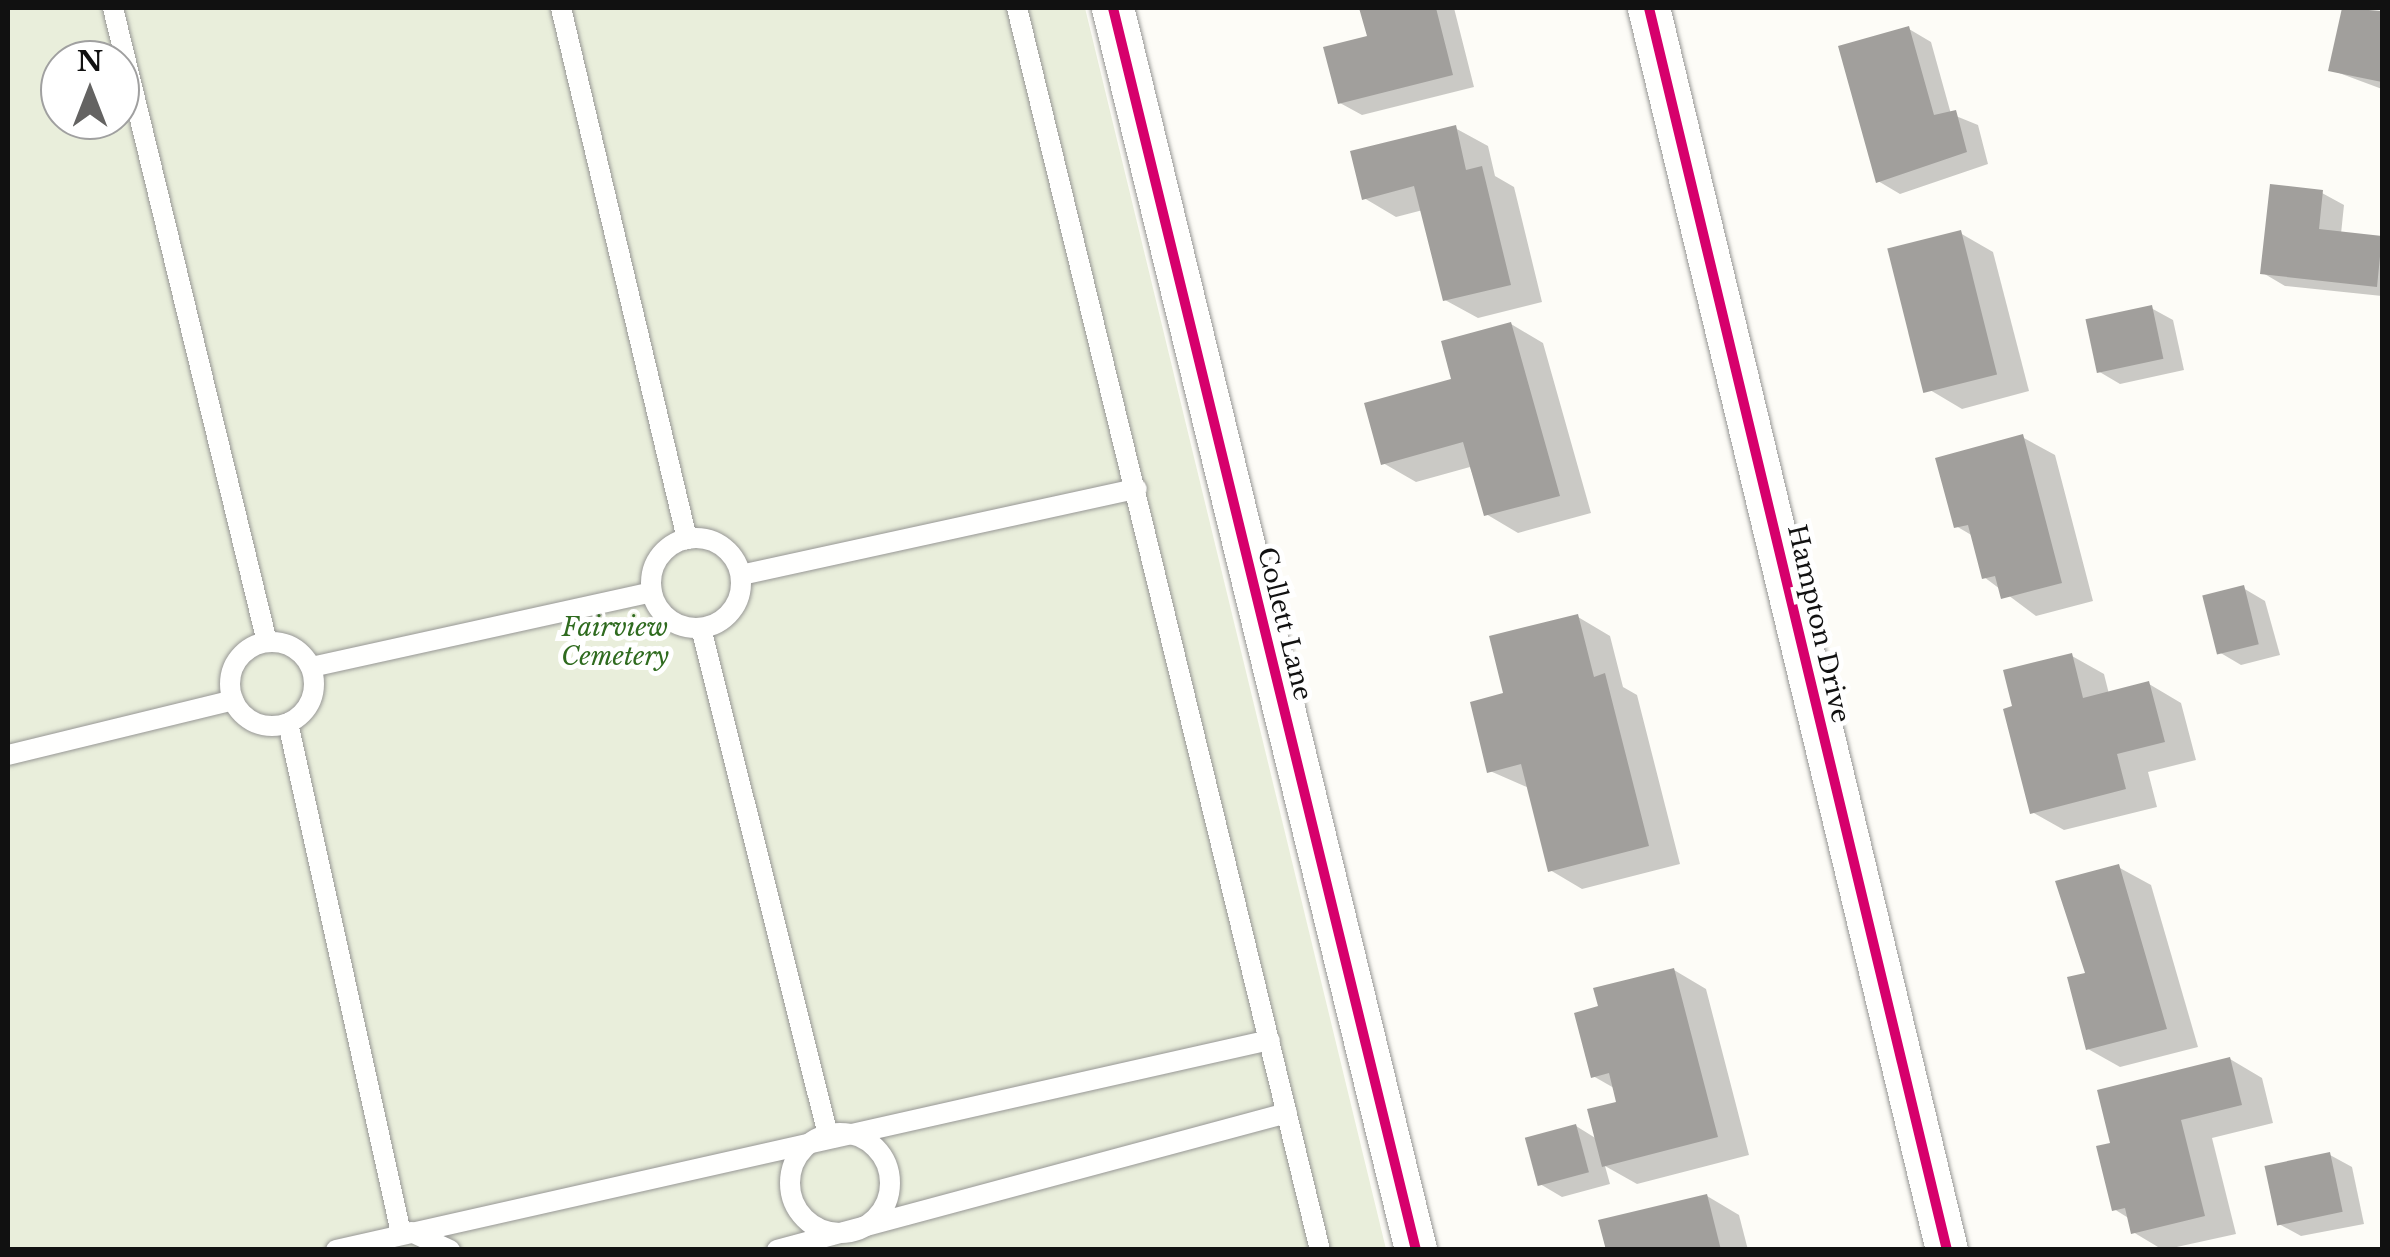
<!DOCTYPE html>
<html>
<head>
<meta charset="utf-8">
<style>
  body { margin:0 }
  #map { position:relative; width:2390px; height:1257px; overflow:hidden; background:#fdfcf7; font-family:"Libre Baskerville",serif }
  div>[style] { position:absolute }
  .cemetery>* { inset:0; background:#e9eedb }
  .shadow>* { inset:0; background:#0003 }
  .building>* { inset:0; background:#a19f9c; transform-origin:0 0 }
  .roads { filter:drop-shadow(0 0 2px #979795) drop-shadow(0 0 2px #979795) }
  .lane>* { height:20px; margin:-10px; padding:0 10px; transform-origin:10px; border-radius:10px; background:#fffffe }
  .lane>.ring { margin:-10px; padding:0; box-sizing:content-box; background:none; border:20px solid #fffffe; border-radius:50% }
  .street>* { height:42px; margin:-21px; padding:0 21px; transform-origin:21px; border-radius:21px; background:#fffffe }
  .cycleway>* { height:10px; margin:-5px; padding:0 5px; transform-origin:5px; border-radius:5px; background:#d6006c }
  span { translate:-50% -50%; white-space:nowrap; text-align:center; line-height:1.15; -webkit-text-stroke:10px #fff; paint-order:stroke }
  .street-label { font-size:25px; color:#111 }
  .park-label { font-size:25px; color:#2f6b1f; font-style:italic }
  .frame { position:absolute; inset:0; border:10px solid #111; pointer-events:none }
  .north { position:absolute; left:40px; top:40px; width:100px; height:100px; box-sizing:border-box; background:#fff; border:2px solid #a0a0a0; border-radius:50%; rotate:0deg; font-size:28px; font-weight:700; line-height:40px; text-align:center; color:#111 }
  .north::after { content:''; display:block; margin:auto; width:35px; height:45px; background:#646362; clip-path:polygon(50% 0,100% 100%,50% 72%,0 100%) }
</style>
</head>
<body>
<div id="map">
  <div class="cemetery">
    <div style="clip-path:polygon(evenodd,8px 8px,1085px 8px,1386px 1249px,8px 1249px,8px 8px,60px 60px,120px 60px,120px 120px,60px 120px,60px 60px)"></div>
  </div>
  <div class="shadow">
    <div style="clip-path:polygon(1362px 8px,1454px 8px,1474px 87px,1362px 115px,1340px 103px,1370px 38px)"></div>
    <div style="clip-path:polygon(2344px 8px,2382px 13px,2382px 89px,2331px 70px)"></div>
    <div style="clip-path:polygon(1909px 29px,1931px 42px,1951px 114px,1978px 125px,1988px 164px,1900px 194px,1878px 181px)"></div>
    <div style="clip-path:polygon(1455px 128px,1488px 146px,1495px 176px,1514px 187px,1542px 302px,1478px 318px,1445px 300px,1423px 210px,1396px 217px,1364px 198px)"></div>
    <div style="clip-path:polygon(2322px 193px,2344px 205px,2341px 234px,2382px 239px,2382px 296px,2285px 286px,2263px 273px)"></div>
    <div style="clip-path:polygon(1960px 233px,1993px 252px,2029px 391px,1962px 409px,1930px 390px)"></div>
    <div style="clip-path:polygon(2151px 308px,2173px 320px,2184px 370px,2120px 384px,2098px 371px)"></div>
    <div style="clip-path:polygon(1511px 324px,1543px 343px,1591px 513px,1518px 533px,1486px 514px,1470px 467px,1416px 482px,1383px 463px)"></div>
    <div style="clip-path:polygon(2022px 437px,2055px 455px,2093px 601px,2036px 616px,1984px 577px,1973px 536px,1956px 526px)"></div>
    <div style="clip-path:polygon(2243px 588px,2265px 601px,2280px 655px,2241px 665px,2219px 652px)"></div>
    <div style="clip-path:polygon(1578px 617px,1610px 636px,1623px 687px,1637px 695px,1680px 864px,1582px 889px,1550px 870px,1529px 788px,1490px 771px,1506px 695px)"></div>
    <div style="clip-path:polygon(2072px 656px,2104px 674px,2109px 694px,2149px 684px,2181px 703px,2196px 760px,2148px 772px,2157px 807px,2064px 830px,2032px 812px,2015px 708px)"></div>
    <div style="clip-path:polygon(2118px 867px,2151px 885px,2198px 1047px,2120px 1067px,2088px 1049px,2088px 974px)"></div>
    <div style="clip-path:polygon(1674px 970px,1706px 989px,1749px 1155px,1637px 1184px,1605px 1166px,1610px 1184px,1562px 1197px,1540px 1184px,1576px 1126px,1597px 1139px,1619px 1103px,1614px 1088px,1593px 1076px,1602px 1008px)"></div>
    <div style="clip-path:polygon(2230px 1059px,2262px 1078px,2273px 1123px,2212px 1138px,2236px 1234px,2163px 1250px,2133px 1232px,2130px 1219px,2114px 1209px,2113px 1145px)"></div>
    <div style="clip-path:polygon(2330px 1155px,2352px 1167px,2364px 1224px,2301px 1236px,2279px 1224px)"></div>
    <div style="clip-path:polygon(1707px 1196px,1739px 1215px,1748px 1250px,1607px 1250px)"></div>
  </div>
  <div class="building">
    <div style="clip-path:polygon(1359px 8px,1436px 8px,1453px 75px,1338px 104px,1323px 47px,1367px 36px)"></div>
    <div style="clip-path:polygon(2342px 8px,2382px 11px,2382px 82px,2328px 71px)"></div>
    <div style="clip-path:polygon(1909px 26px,1934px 115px,1956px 110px,1967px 152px,1876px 183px,1838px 46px)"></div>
    <div style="clip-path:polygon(1456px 125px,1466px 170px,1482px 166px,1511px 285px,1443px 301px,1414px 186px,1362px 200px,1350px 151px)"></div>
    <div style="clip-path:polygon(2270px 184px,2323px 190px,2319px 229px,2382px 236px,2377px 287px,2260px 274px)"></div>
    <div style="left:1961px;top:230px;width:149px;height:76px;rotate:76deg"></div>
    <div style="left:2152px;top:305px;width:55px;height:68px;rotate:78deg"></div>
    <div style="clip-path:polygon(1511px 322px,1560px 496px,1484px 516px,1463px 442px,1381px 465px,1364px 403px,1451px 379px,1441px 341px)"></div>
    <div style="clip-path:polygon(2023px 434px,2062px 583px,2001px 599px,1995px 576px,1982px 579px,1968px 525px,1954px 528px,1935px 458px)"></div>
    <div style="left:2244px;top:585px;width:61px;height:43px;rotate:76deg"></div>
    <div style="clip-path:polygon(1578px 614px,1594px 677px,1605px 673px,1649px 846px,1548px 872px,1521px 764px,1487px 773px,1470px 702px,1503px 693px,1489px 636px)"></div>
    <div style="clip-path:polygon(2072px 653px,2083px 698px,2149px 681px,2165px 742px,2117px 754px,2126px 789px,2030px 814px,2003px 709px,2012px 706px,2003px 670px)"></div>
    <div style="clip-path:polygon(2119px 864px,2167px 1029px,2086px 1050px,2067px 977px,2085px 973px,2055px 881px)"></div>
    <div style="clip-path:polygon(1674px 968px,1718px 1137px,1602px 1167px,1587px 1109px,1616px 1102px,1609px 1073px,1591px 1078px,1574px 1013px,1598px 1006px,1593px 988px)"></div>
    <div style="clip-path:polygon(2230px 1057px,2242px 1105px,2181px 1120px,2205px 1216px,2131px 1234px,2125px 1208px,2112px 1211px,2096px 1146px,2110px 1143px,2097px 1090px)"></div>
    <div style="left:1576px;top:1124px;width:50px;height:53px;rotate:75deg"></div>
    <div style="left:2330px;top:1152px;width:61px;height:67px;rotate:78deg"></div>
    <div style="clip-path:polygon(1707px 1194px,1721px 1250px,1606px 1250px,1598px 1220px)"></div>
  </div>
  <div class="roads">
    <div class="lane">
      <div style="left:113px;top:8px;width:652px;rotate:76.35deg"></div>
      <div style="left:561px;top:8px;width:546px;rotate:76.65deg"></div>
      <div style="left:1017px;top:8px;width:1278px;rotate:76.29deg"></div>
      <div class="ring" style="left:651px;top:538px;width:70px;height:70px"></div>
      <div style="left:741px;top:575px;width:405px;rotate:-12.3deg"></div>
      <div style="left:701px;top:628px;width:523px;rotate:75.94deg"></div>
      <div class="ring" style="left:230px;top:642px;width:64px;height:64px"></div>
      <div style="left:311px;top:667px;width:349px;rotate:-12.4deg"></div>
      <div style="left:288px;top:723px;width:522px;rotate:77.51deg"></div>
      <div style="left:8px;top:755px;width:232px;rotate:-13.7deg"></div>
      <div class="ring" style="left:790px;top:1133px;width:80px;height:80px"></div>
      <div style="left:411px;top:1232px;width:43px;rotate:24.8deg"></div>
      <div style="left:336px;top:1250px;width:957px;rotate:-12.67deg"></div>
      <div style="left:777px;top:1250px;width:528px;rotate:-15.04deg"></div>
    </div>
    <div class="street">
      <div style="left:1113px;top:8px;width:1278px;rotate:76.29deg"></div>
      <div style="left:1649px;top:8px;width:1277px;rotate:76.51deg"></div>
    </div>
  </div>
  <div class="cycleway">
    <div style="left:1113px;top:8px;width:1278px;rotate:76.29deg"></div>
    <div style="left:1649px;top:8px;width:1277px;rotate:76.51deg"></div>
  </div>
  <div class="street-label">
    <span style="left:1284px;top:624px;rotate:76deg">Collett Lane</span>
    <span style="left:1818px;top:624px;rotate:77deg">Hampton Drive</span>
  </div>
  <div class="park-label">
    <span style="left:615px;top:643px">Fairview<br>Cemetery</span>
  </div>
  <div class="frame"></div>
  <div class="north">N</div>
</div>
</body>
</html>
